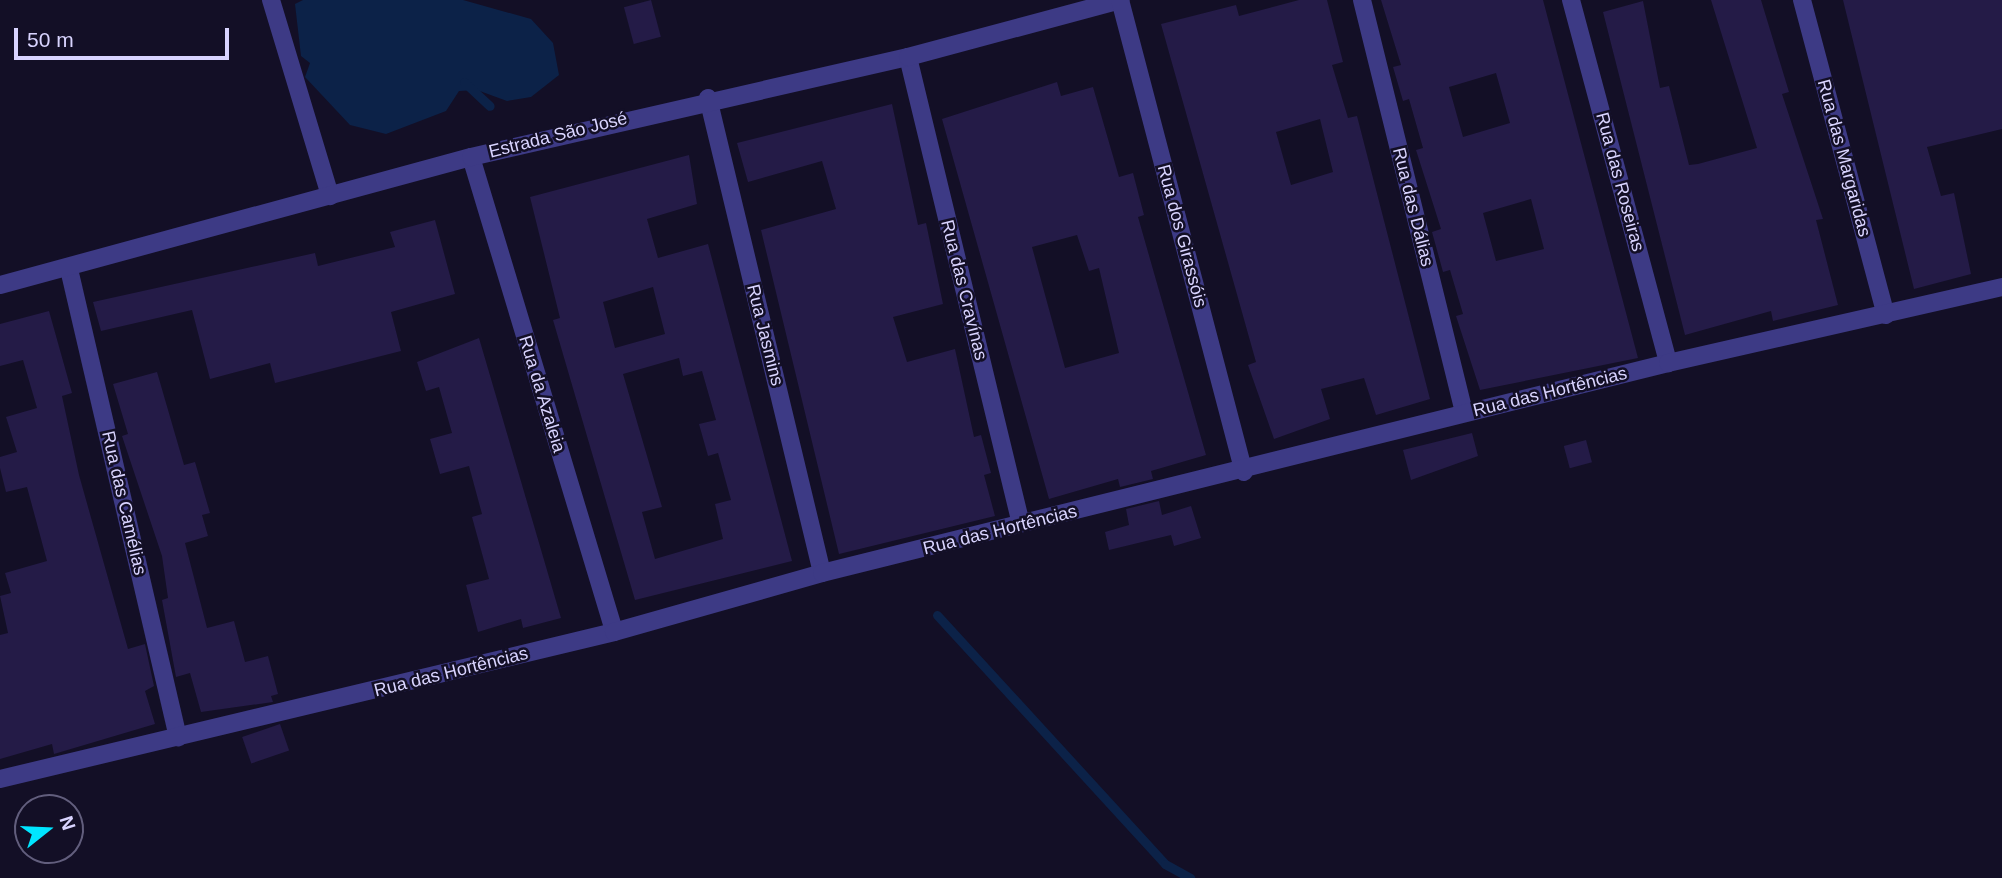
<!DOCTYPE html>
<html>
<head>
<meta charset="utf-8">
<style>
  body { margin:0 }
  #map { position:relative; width:2002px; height:878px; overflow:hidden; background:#130f26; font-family:Helvetica,sans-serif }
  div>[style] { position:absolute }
  .water>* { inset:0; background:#0c2248 }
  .stream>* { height:9px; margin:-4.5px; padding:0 4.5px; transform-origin:4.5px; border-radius:4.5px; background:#0c2248 }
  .building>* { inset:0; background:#241b47; transform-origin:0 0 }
  .minor>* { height:18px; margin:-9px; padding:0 9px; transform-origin:9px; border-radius:9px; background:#3d3a85 }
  span { translate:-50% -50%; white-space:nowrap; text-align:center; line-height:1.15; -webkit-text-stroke:5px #130f26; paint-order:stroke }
  .street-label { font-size:18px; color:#d9d4ff }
  .north { position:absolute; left:14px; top:794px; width:70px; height:70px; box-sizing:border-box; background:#130f26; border:2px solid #625e7d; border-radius:50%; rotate:72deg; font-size:19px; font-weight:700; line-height:28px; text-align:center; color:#d9d4ff }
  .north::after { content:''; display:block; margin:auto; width:24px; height:32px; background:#00e5ff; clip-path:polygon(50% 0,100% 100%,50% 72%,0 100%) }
  .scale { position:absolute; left:14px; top:28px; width:215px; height:32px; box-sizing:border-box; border:4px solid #d9d4ff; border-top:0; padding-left:9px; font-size:21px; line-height:24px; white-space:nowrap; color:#d9d4ff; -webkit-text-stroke:5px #130f26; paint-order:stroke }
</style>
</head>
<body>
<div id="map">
  <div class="water">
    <div style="clip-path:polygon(303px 0,463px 0,531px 19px,553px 43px,559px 75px,531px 97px,507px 101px,477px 90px,459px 91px,446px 111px,386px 134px,350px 125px,305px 77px,310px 63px,301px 56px,295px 4px)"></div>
  </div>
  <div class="stream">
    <div style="left:464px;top:82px;width:35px;rotate:43deg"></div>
    <div style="left:937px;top:615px;width:338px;rotate:47.5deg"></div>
    <div style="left:1165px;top:864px;width:29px;rotate:29deg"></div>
  </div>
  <div class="building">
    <div style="left:651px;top:0;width:38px;height:28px;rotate:75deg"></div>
    <div style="clip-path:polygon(evenodd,1299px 0,1327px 0,1343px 62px,1332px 65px,1348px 118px,1357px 116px,1430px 399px,1376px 415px,1364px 378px,1321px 389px,1330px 419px,1274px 439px,1248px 365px,1256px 362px,1161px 24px,1236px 5px,1239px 16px,1299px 0,1320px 119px,1333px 172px,1291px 185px,1276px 132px,1320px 119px)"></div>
    <div style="clip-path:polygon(evenodd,1381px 0,1543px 0,1638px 358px,1480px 390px,1456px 316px,1463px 314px,1450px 270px,1443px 272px,1432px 232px,1441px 229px,1416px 150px,1423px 148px,1409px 99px,1403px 101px,1393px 67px,1401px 65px,1381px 0,1496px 73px,1510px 123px,1463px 137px,1449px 87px,1496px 73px,1381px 0,1531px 199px,1544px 249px,1496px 261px,1483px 213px,1531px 199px)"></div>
    <div style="clip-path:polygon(1711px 0,1761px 0,1789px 92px,1782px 94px,1823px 219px,1816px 220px,1838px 305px,1773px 321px,1771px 311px,1685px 335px,1603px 12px,1643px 1px,1660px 88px,1669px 86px,1689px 165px,1698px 164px,1757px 148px)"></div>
    <div style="clip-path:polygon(1843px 0,2002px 0,2002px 129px,1927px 147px,1941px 196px,1954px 193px,1971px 274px,1914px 289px)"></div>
    <div style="clip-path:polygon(evenodd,1057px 82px,1061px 96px,1093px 87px,1119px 177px,1133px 173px,1144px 215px,1138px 217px,1206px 455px,1151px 471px,1153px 479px,1120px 487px,1118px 479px,1049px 499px,942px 119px,1057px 82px,1077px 235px,1089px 271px,1099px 268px,1119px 353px,1065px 368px,1032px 247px,1077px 235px)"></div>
    <div style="clip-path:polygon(892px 104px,918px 225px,926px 223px,943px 304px,893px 317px,907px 362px,955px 349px,974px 437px,981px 435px,991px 473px,984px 475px,995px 516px,839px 554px,761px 230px,836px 209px,822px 161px,748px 182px,737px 143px)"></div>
    <div style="clip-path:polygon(evenodd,689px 155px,697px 204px,647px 219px,658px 258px,708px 244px,792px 561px,635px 600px,553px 320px,560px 318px,530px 197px,689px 155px,653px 287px,665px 334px,615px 348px,603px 302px,653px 287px,689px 155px,679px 358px,683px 376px,702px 371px,716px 420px,699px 424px,708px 456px,718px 453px,731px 500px,715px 504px,723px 539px,655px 559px,642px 512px,662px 507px,623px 374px,679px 358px)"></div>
    <div style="clip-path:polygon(435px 220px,455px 294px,391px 312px,401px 351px,275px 383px,270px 363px,210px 379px,192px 310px,101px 331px,93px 302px,315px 253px,318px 266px,395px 247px,390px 232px)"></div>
    <div style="clip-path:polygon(49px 311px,72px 393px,62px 396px,79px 475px,128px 649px,145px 644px,154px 686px,145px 691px,155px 724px,54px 754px,52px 744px,0 759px,0 635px,8px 633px,0 596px,11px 593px,5px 573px,47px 561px,27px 487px,6px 492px,0 468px,0 457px,17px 452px,6px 417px,37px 408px,23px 360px,0 366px,0 324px)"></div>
    <div style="clip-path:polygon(479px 338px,561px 618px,523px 628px,521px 619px,478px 632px,466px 585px,489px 579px,472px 517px,482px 514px,469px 466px,440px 474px,430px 439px,452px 433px,439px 387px,426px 391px,417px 362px)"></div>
    <div style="clip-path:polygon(157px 372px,184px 465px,195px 462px,210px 513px,202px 515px,208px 536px,185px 543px,207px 628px,234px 621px,245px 662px,268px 656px,278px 694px,271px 696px,273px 702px,201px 712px,190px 673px,176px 677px,162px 600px,168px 598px,162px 556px,122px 436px,128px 434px,113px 384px)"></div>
    <div style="clip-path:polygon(1472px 433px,1478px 456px,1411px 480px,1403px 450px)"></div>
    <div style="left:1586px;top:440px;width:23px;height:23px;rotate:75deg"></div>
    <div style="clip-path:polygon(1159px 501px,1162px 515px,1191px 506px,1201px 538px,1174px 546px,1171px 535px,1109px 550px,1105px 532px,1129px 525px,1126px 509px)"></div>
    <div style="left:280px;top:724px;width:28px;height:40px;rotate:71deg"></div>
  </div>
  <div class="minor">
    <div style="left:271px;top:0;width:205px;rotate:73.2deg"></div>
    <div style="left:1362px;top:0;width:425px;rotate:76.1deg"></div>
    <div style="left:1571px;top:0;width:376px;rotate:75deg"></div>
    <div style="left:1802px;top:0;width:326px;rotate:75.1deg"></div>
    <div style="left:908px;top:57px;width:480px;rotate:76.4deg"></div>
    <div style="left:708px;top:98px;width:488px;rotate:76.5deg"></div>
    <div style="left:471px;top:157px;width:496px;rotate:73.2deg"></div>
    <div style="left:69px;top:269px;width:481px;rotate:76.9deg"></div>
    <div style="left:0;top:285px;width:488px;rotate:-15.2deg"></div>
    <div style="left:471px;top:157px;width:448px;rotate:-12.9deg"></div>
    <div style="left:908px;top:57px;width:220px;rotate:-15deg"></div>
    <div style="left:1120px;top:0;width:488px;rotate:75.3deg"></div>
    <div style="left:0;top:779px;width:631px;rotate:-13.46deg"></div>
    <div style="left:614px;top:632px;width:216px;rotate:-15.8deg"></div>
    <div style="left:822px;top:573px;width:872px;rotate:-13.94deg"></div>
    <div style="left:1668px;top:363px;width:343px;rotate:-12.8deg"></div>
  </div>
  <div class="street-label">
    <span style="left:558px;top:135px;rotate:-14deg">Estrada São José</span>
    <span style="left:1844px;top:158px;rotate:75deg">Rua das Margaridas</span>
    <span style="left:1620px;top:182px;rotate:75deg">Rua das Roseiras</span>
    <span style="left:1413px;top:207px;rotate:76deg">Rua das Dálias</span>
    <span style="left:1182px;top:236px;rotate:75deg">Rua dos Girassóis</span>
    <span style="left:964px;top:290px;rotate:76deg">Rua das Cravínas</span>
    <span style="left:765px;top:335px;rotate:76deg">Rua Jasmins</span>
    <span style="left:1550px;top:392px;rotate:-14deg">Rua das Hortências</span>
    <span style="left:542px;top:394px;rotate:73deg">Rua da Azaleia</span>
    <span style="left:124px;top:503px;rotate:77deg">Rua das Camélias</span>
    <span style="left:1000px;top:530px;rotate:-14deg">Rua das Hortências</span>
    <span style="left:451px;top:672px;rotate:-14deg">Rua das Hortências</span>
  </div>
  <div class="north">N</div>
  <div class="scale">50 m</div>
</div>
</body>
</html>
